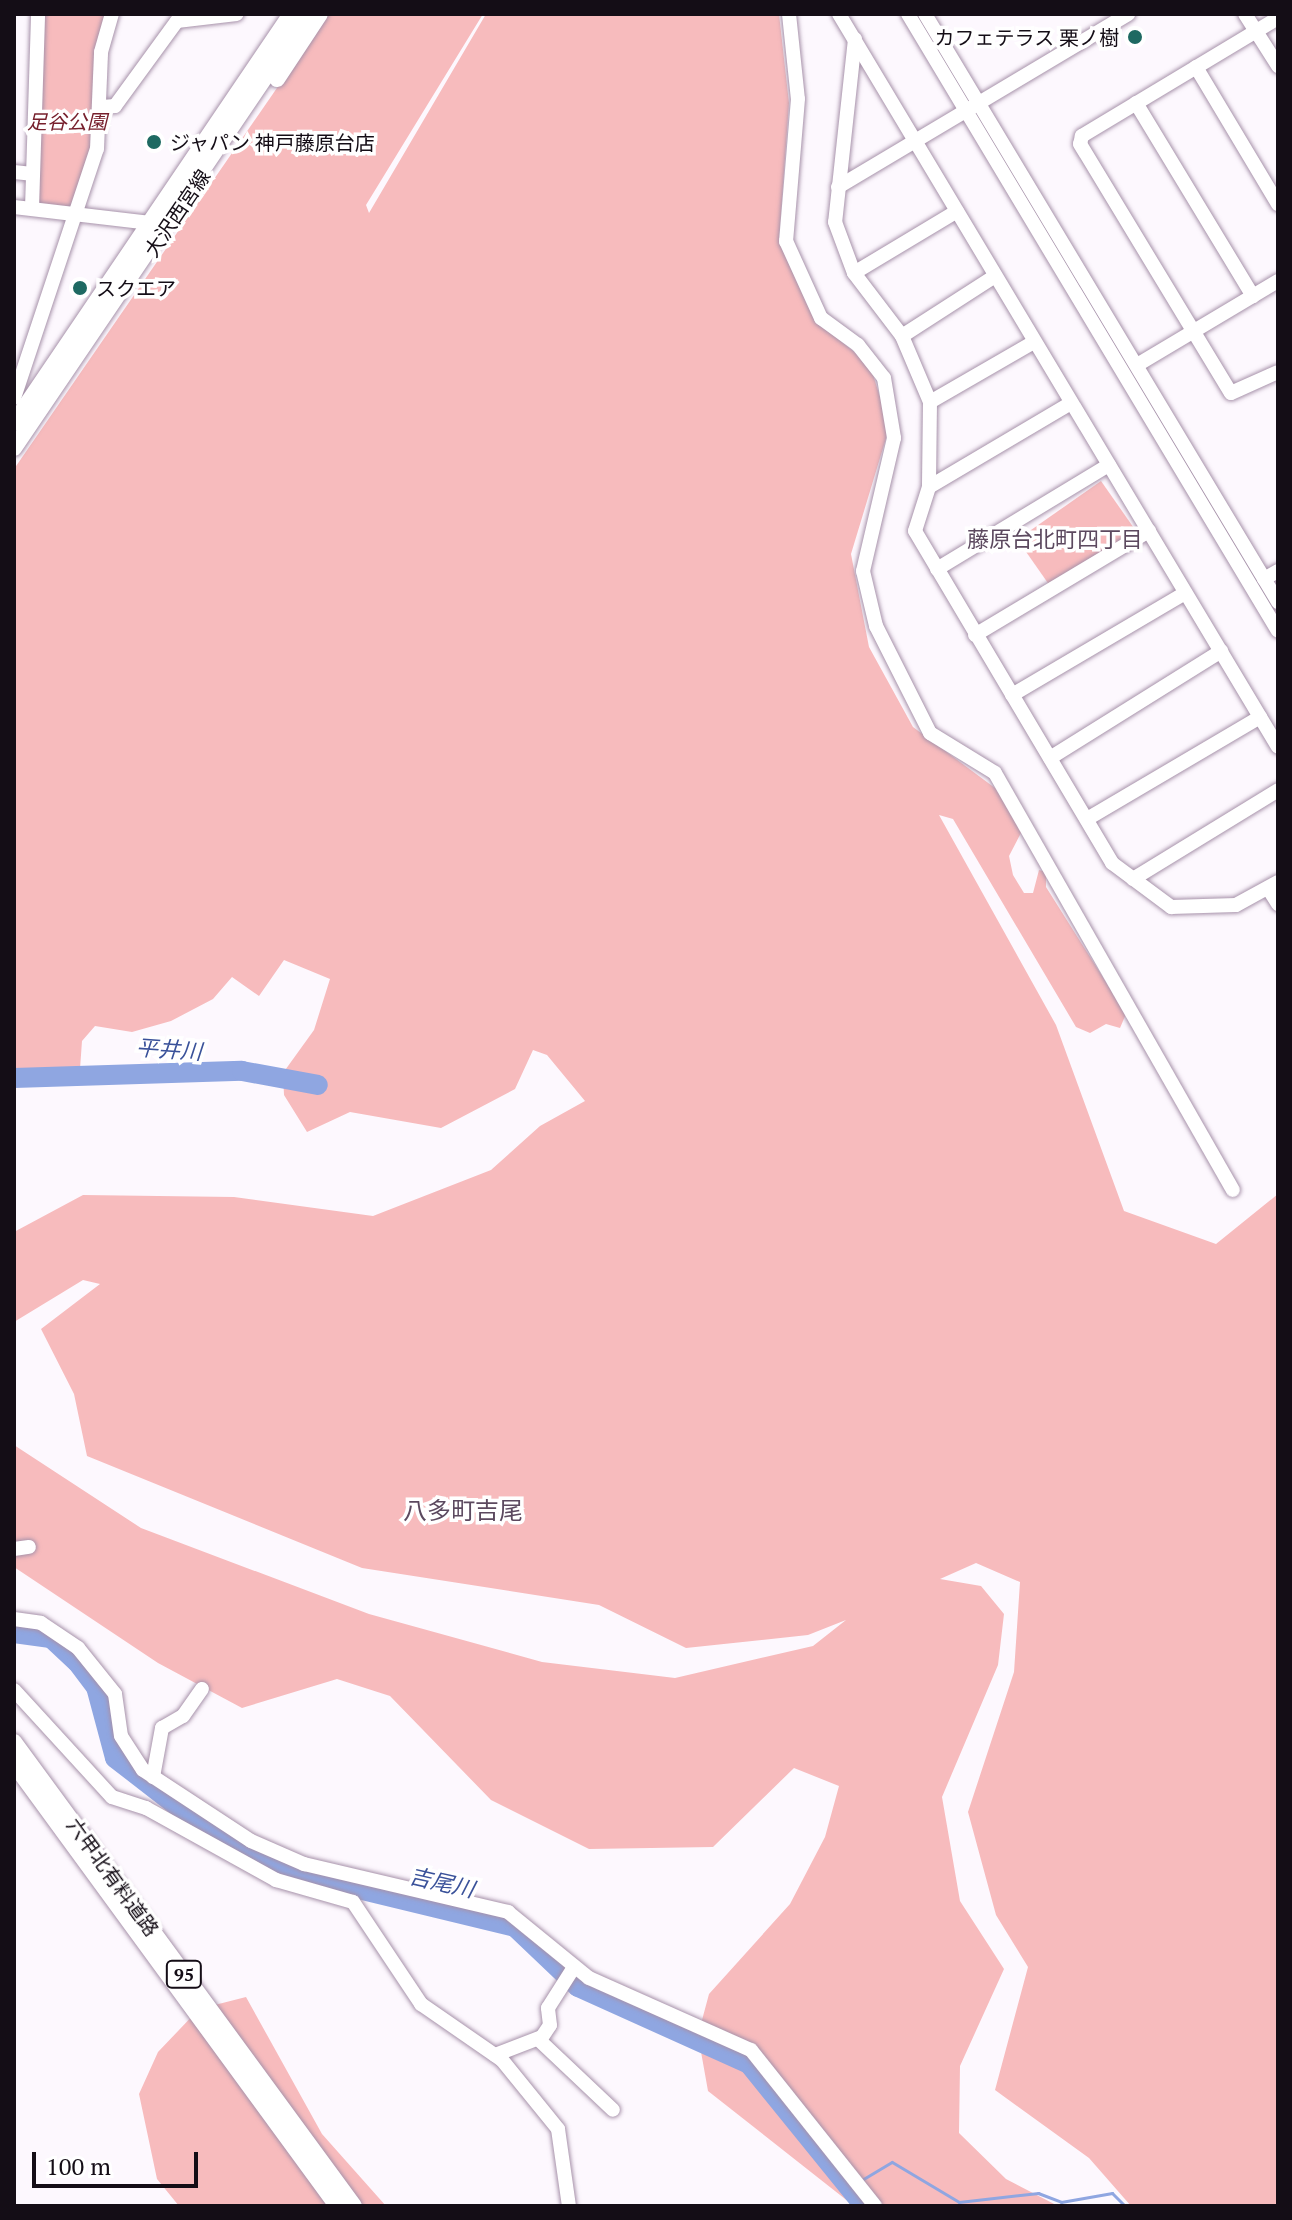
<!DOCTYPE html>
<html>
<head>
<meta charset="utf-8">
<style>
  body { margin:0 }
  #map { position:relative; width:1292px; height:2220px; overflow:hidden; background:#fdf8fe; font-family:"PT Serif","Noto Sans JP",serif }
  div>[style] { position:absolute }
  .green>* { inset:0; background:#f7bbbd; transform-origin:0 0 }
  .stream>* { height:3px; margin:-1.5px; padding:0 1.5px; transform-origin:1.5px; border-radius:1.5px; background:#8fa6e1 }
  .river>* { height:20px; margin:-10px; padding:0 10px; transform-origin:10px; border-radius:10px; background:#8fa6e1 }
  .roads { filter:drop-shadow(0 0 2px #a792aa) drop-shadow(0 0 2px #a792aa) }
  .minor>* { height:14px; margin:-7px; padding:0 7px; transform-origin:7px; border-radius:7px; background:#fff }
  .major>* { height:16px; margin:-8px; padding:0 8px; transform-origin:8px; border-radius:8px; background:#fff }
  .dots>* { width:22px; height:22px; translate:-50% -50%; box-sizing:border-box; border:4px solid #fff; border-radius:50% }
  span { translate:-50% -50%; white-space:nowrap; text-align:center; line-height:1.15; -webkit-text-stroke:7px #fff; paint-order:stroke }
  .shield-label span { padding:2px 6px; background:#fff; border:2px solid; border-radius:6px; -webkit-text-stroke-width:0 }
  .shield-label { font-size:18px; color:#140d16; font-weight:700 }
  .poi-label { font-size:20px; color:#140d16 }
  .right { translate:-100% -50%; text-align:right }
  .left { translate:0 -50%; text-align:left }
  .park-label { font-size:20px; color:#77202d; font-style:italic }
  .street-label { font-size:20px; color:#140d16 }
  .neighbourhood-label { font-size:22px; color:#5c495f }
  .water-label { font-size:22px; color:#3a529a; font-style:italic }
  .quarter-label { font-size:24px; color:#5c495f }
  .frame { position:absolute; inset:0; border:16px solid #140d16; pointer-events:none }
  .scale { position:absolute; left:32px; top:2152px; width:166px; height:36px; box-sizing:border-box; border:4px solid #140d16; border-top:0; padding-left:10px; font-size:24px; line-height:28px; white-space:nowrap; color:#140d16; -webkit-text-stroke:6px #fff; paint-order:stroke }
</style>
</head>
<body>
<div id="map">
  <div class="green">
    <div style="clip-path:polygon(38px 14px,110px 14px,99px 123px,77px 214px,32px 208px)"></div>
    <div style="clip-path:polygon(328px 14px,483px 14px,366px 205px,369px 213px,486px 14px,779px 14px,789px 103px,779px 241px,815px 320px,870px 365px,885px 413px,887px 435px,851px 554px,869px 647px,913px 727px,999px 791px,1023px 829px,1009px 856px,1013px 875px,1024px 893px,1033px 893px,1039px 870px,1046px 872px,1046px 887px,1126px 1014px,1120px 1028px,1106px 1024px,1090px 1033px,1076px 1027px,953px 819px,939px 815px,1056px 1025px,1124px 1211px,1216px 1244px,1278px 1194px,1278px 2206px,1131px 2206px,1089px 2158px,995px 2090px,1028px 1967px,996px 1915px,968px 1812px,1014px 1672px,1020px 1582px,976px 1563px,940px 1579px,981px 1586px,1004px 1614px,998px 1665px,942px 1797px,960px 1901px,1004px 1969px,960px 2066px,959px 2133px,1006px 2179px,1058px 2206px,854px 2206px,708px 2091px,698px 2035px,709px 1994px,790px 1904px,825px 1837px,839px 1786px,794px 1768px,713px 1847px,589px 1849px,491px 1800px,390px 1696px,337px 1679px,242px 1708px,158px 1663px,14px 1567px,14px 1445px,141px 1528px,369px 1614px,542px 1662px,675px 1678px,813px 1646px,846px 1620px,808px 1635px,686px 1648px,599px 1605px,362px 1568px,87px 1456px,74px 1394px,41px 1329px,100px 1284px,83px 1280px,14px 1322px,14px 1232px,83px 1195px,234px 1197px,373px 1216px,491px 1170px,540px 1126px,585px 1101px,547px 1055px,533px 1050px,515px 1089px,441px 1128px,350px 1112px,307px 1132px,284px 1095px,283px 1073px,314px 1030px,330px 979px,284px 960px,259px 996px,232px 977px,213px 999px,171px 1021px,132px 1032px,95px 1026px,82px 1041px,80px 1069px,14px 1070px,14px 469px)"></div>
    <div style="left:1101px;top:481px;width:61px;height:102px;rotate:55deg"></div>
    <div style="clip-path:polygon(246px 1997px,322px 2134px,386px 2206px,179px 2206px,157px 2179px,139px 2094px,158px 2052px,199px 2009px)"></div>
  </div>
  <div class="stream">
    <div style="left:860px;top:2181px;width:37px;rotate:-31deg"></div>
    <div style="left:892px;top:2162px;width:78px;rotate:30.8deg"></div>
    <div style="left:959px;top:2202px;width:80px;rotate:-6.5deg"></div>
    <div style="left:1038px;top:2193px;width:25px;rotate:21deg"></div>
    <div style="left:1061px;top:2202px;width:52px;rotate:-10deg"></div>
    <div style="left:1112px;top:2193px;width:18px;rotate:45deg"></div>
  </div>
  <div class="river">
    <div style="left:14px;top:1078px;width:228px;rotate:-1.8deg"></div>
    <div style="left:242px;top:1071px;width:77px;rotate:10.4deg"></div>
    <div style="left:14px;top:1633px;width:37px;rotate:8deg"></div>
    <div style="left:51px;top:1638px;width:35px;rotate:43deg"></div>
    <div style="left:77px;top:1662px;width:31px;rotate:53deg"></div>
    <div style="left:96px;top:1687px;width:73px;rotate:75deg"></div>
    <div style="left:115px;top:1758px;width:135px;rotate:37.8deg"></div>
    <div style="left:222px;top:1841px;width:69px;rotate:25.8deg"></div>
    <div style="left:284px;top:1871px;width:238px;rotate:13.6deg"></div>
    <div style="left:515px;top:1927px;width:87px;rotate:43.6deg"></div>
    <div style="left:578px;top:1987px;width:188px;rotate:24.2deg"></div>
    <div style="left:749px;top:2064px;width:183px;rotate:51deg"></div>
  </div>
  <div class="roads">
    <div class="minor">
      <div style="left:789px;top:14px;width:85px;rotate:84deg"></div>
      <div style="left:798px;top:99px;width:143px;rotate:94.8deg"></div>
      <div style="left:786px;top:241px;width:85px;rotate:65.6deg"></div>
      <div style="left:821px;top:318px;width:46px;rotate:36.1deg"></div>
      <div style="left:858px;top:345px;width:42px;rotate:51.8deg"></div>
      <div style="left:884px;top:378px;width:61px;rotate:80.5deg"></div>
      <div style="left:894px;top:438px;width:137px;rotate:103.1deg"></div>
      <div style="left:863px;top:571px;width:57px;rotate:76.7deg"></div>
      <div style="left:876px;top:626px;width:120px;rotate:63.2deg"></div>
      <div style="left:930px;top:733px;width:76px;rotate:31.6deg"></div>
      <div style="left:995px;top:773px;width:480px;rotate:60.3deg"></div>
      <div style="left:839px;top:14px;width:854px;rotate:59.08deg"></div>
      <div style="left:908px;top:14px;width:719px;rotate:59.05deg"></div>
      <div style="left:925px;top:14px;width:686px;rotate:59.02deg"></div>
      <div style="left:1245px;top:14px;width:62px;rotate:57.6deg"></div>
      <div style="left:1278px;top:18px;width:229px;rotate:149deg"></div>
      <div style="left:1082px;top:136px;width:8px;rotate:104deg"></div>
      <div style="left:1080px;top:144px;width:291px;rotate:58.8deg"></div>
      <div style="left:1231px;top:393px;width:51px;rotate:-24.1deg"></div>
      <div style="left:855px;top:39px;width:184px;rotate:96.2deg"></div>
      <div style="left:835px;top:222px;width:54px;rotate:69.6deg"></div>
      <div style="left:854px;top:273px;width:79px;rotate:52.7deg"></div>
      <div style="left:902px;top:336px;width:72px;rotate:67deg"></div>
      <div style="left:930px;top:402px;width:85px;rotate:90.7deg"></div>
      <div style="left:929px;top:487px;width:46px;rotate:107.7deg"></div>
      <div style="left:915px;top:531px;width:386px;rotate:59.3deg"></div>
      <div style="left:1112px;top:863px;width:74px;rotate:36.7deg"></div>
      <div style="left:1171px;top:907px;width:65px;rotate:-1.8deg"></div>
      <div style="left:1236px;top:905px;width:48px;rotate:-28.7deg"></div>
      <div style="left:1196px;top:67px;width:160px;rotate:59.1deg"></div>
      <div style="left:1136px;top:103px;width:226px;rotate:58.8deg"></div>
      <div style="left:102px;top:107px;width:13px;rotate:-4deg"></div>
      <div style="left:115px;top:106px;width:105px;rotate:-53.9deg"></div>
      <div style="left:177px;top:21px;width:60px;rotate:-6.7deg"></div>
      <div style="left:14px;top:172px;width:18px;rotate:6deg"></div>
      <div style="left:838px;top:187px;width:338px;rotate:-30.8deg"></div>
      <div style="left:14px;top:207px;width:146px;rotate:6.7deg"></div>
      <div style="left:32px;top:208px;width:194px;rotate:-88.2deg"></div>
      <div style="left:854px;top:273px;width:120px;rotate:-31deg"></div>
      <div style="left:902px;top:336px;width:111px;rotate:-32.8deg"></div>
      <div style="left:1137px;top:365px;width:164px;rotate:-30.8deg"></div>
      <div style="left:14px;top:398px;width:262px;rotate:-71.6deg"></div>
      <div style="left:97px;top:149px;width:97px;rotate:-87.6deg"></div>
      <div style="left:101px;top:52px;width:40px;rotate:-74deg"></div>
      <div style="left:930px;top:402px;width:120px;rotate:-30deg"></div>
      <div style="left:929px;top:487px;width:165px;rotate:-30.6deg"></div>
      <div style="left:937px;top:569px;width:201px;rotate:-31.2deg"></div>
      <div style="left:1264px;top:579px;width:16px;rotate:-30deg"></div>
      <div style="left:975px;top:635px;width:203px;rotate:-30.9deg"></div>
      <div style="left:1012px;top:695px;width:201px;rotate:-30.5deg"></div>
      <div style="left:1050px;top:758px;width:202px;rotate:-32deg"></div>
      <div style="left:1087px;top:819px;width:201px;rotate:-30.5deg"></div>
      <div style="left:1133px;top:879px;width:170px;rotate:-31.5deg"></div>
      <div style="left:1268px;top:888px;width:19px;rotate:58deg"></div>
      <div style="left:14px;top:1549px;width:15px;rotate:-8deg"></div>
      <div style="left:14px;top:1619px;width:27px;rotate:8deg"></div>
      <div style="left:41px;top:1623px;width:45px;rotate:34deg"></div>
      <div style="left:78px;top:1648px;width:59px;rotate:51.2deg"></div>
      <div style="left:115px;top:1694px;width:42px;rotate:81.9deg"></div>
      <div style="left:121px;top:1736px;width:40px;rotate:57.1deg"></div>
      <div style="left:143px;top:1770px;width:129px;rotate:33.3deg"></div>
      <div style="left:251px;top:1841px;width:58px;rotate:23.5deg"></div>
      <div style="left:304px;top:1864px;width:210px;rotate:13.2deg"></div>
      <div style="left:508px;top:1912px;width:104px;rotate:39.2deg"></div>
      <div style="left:589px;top:1978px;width:177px;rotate:24deg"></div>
      <div style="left:751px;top:2050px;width:199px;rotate:51.5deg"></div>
      <div style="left:14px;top:1690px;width:145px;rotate:47.5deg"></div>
      <div style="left:112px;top:1797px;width:36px;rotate:18deg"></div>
      <div style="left:146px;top:1808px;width:149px;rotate:29deg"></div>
      <div style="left:276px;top:1880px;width:80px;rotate:15.9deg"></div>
      <div style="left:353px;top:1902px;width:123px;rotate:56.3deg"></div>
      <div style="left:421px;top:2004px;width:98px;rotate:34.7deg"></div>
      <div style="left:502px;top:2060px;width:89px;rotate:50.9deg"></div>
      <div style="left:558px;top:2129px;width:78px;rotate:81.9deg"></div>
      <div style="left:153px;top:1777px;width:50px;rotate:-79.6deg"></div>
      <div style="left:162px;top:1728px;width:24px;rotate:-30deg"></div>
      <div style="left:183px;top:1716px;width:33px;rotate:-55deg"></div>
      <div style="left:538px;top:2039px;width:103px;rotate:43.4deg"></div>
      <div style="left:495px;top:2055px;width:50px;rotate:-21deg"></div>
      <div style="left:542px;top:2037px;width:14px;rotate:-56deg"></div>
      <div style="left:550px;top:2025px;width:17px;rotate:-97deg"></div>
      <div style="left:548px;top:2008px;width:49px;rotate:-57.6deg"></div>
    </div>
    <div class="major">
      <div style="left:277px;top:79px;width:78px;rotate:-56.5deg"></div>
      <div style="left:14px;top:423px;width:494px;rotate:-55.9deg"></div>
      <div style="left:14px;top:448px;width:524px;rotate:-55.89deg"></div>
      <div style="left:14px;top:1742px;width:575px;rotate:53.77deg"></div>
      <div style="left:14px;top:1764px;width:547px;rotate:53.84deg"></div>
    </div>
  </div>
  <div class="dots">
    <div style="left:1135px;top:37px;background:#1e6962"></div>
    <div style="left:154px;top:142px;background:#1e6962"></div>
    <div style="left:80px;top:288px;background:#1e6962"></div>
  </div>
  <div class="shield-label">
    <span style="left:184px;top:1974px">95</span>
  </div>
  <div class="poi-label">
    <span class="right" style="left:1119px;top:37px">カフェテラス 栗ノ樹</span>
    <span class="left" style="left:170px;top:142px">ジャパン 神戸藤原台店</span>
    <span class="left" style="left:96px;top:288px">スクエア</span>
  </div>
  <div class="park-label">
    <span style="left:67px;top:121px">足谷公園</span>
  </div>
  <div class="street-label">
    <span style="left:177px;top:213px;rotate:-56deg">大沢西宮線</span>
    <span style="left:113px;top:1877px;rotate:54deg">六甲北有料道路</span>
  </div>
  <div class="neighbourhood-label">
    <span style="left:1055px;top:539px">藤原台北町四丁目</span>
  </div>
  <div class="water-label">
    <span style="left:169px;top:1049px;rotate:4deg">平井川</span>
    <span style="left:442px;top:1882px;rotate:13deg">吉尾川</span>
  </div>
  <div class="quarter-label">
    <span style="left:463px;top:1511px">八多町吉尾</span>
  </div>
  <div class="frame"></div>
  <div class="scale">100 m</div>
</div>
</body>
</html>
